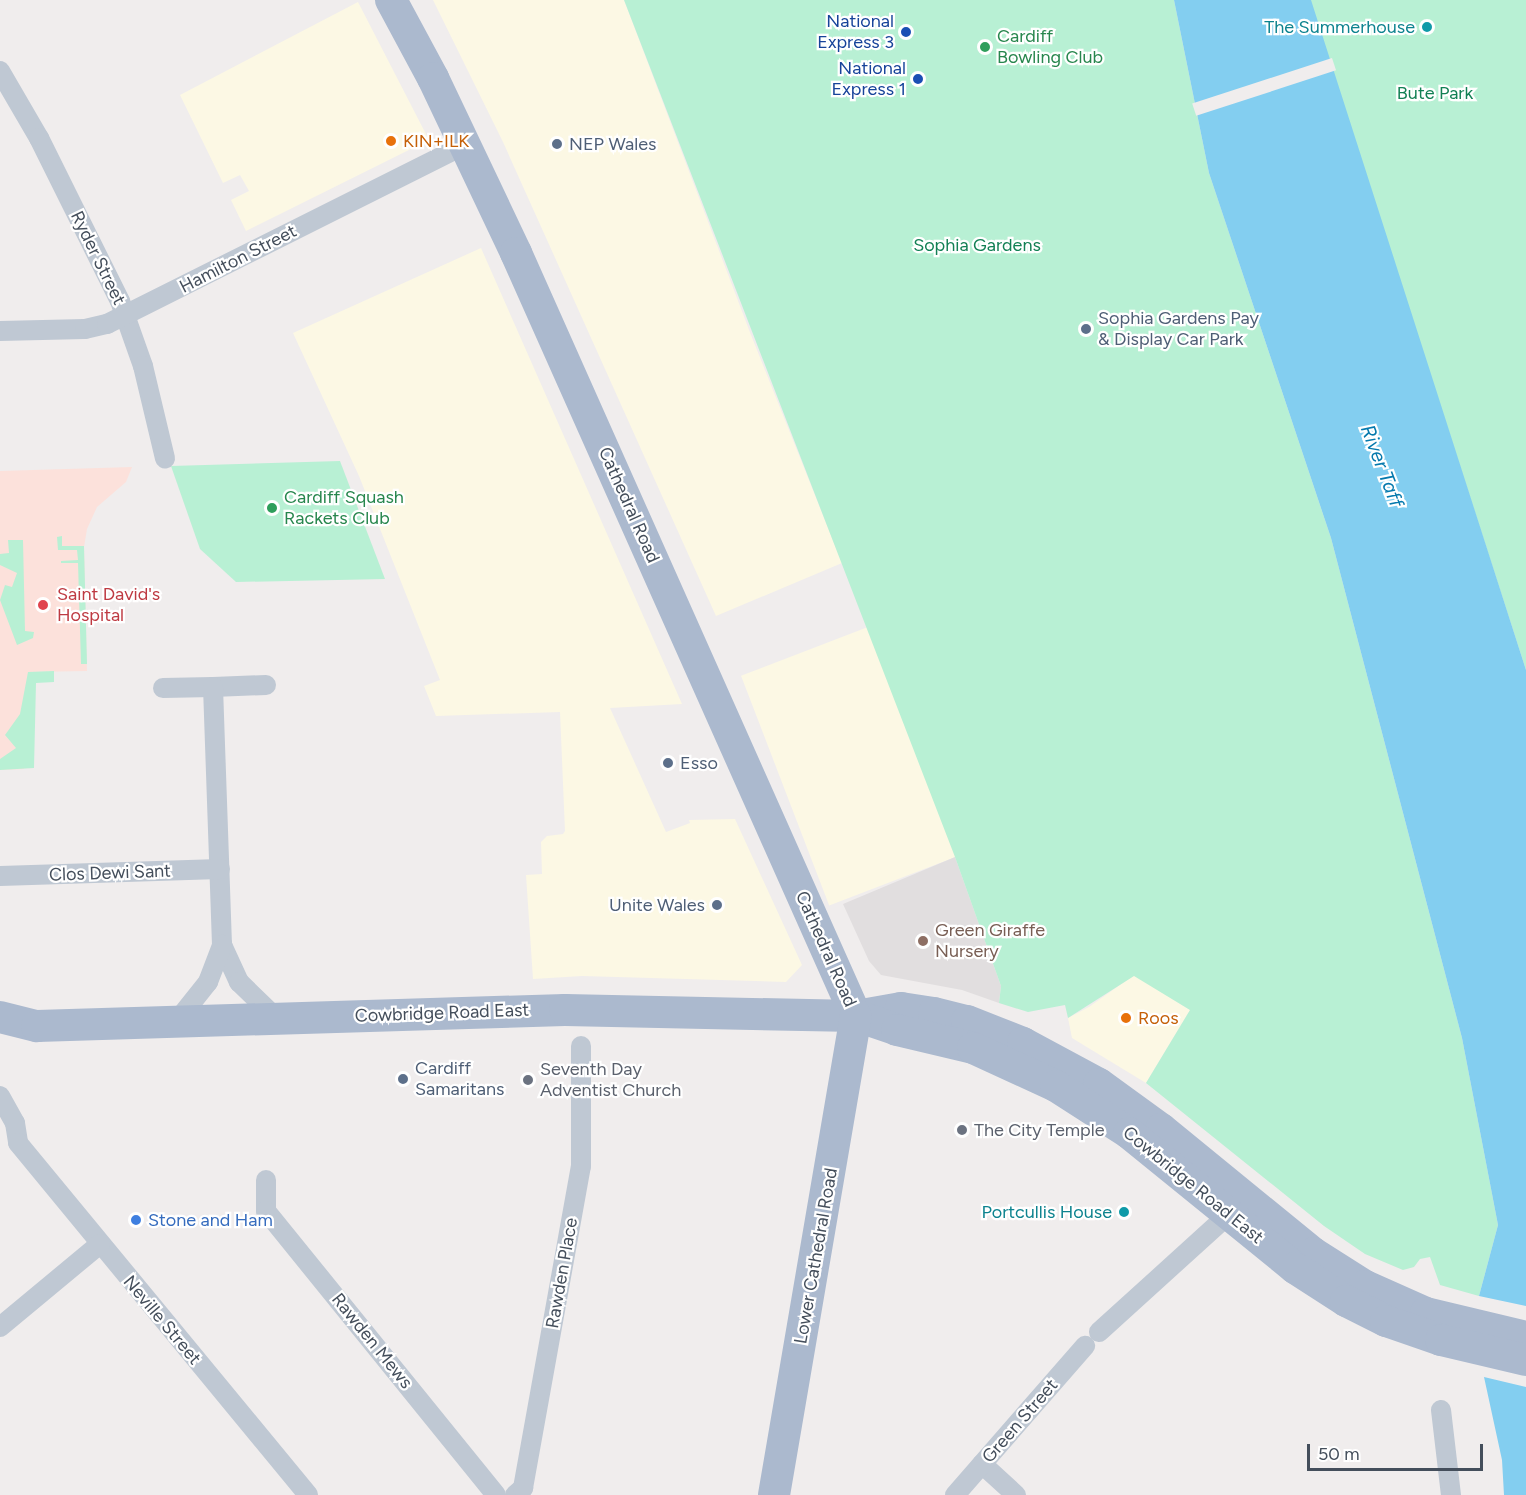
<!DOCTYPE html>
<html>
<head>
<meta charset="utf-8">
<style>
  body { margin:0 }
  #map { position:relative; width:1526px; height:1495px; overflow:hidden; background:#f0eded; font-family:Figtree,sans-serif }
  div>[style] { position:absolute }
  .commercial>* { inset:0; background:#fcf8e4; transform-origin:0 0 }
  .education>* { inset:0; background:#e1dedf }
  .medical>* { inset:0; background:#fce1db }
  .green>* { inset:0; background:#b8f0d4 }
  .water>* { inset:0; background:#83cef0 }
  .pier>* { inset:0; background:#f0eded; transform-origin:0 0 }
  .minor>* { height:20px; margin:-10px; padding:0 10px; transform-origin:10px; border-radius:10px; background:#bfc8d3 }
  .primary>* { height:32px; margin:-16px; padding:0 16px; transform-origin:16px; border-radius:16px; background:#abb9ce }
  .dots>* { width:16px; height:16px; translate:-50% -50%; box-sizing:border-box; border:3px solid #fff; border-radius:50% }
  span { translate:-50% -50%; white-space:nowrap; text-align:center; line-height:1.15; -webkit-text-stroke:4.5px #fff; paint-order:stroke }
  .transit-label { font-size:18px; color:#164399 }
  .right { translate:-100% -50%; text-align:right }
  .culture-label { font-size:18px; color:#0d838f }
  .leisure-label { font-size:18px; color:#27864d }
  .left { translate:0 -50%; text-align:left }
  .park-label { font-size:18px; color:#128054 }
  .food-label { font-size:18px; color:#c56008 }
  .service-label { font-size:18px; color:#4e5e75 }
  .street-label { font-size:18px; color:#444e5b }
  .health-label { font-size:18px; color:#be3a42 }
  .education-label { font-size:18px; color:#785e54 }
  .worship-label { font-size:18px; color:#5b616d }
  .shop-label { font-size:18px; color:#366cbe }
  .water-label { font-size:20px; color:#0579ad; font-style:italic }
  .scale { position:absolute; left:1307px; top:1444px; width:176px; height:27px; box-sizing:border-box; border:3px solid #444e5b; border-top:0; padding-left:8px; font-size:18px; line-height:21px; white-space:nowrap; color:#444e5b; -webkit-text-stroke:4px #fff; paint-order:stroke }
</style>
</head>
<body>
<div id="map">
  <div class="commercial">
    <div style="clip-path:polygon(433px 0,624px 0,751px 335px,842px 563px,716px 616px,503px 142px)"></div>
    <div style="clip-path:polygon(358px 2px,429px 140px,246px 231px,231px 200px,249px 191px,240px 175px,223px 183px,180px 95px)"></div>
    <div style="clip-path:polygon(481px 248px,682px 704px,610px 708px,666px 832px,690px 823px,689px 820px,735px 819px,802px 965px,786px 982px,582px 976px,533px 979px,526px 875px,542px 874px,541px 842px,547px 836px,563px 834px,565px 831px,560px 712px,436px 716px,424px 686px,440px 680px,359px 476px,293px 333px)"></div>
    <div style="left:868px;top:627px;width:246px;height:136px;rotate:69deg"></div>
    <div style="clip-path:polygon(1134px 975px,1190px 1010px,1146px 1083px,1072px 1038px,1068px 1018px,1089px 1007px)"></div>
  </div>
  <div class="education">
    <div style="clip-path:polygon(955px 857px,1001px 986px,999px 1003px,962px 990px,881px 975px,869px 961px,843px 904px)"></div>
  </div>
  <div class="medical">
    <div style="clip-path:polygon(132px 467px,126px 482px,97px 507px,87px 529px,84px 547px,87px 671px,30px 672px,24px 769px,0 770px,0 471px)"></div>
  </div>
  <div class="green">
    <div style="clip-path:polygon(624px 0,1174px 0,1209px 173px,1331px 538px,1462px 1038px,1498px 1225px,1479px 1296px,1440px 1285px,1430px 1257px,1420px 1259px,1414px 1267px,1403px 1270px,1365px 1254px,1324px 1226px,1146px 1083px,1190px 1010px,1134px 976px,1068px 1018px,1065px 1005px,1028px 1012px,999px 1003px,1001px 986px,955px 857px)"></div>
    <div style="clip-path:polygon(1310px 0,1526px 0,1526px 670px,1312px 9px)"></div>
    <div style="clip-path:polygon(340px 461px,385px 579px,236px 582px,200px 549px,171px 466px)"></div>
    <div style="clip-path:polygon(62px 536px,62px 546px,84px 546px,87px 664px,81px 664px,78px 563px,61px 563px,61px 561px,78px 560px,77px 550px,58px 550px,57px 537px)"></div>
    <div style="clip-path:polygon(8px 540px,23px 540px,25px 631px,34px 632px,33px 638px,17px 645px,0 600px,5px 585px,12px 587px,17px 573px,0 565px,0 554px,9px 553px)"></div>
    <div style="clip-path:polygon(54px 671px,54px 682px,36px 683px,34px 768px,0 770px,0 759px,16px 748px,5px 735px,20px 714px,28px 672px)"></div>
  </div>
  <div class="water">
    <div style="clip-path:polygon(1174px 0,1311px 0,1526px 670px,1526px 1306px,1479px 1296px,1498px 1225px,1462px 1038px,1331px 538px,1209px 173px)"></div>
    <div style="clip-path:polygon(1484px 1377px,1526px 1387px,1526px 1495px,1504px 1495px,1502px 1460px)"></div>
  </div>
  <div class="pier">
    <div style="left:1332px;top:58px;width:13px;height:147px;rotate:72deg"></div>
  </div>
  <div class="minor">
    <div style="left:0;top:71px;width:78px;rotate:59.8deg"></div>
    <div style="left:39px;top:138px;width:182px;rotate:63.6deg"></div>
    <div style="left:120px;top:301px;width:69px;rotate:70.5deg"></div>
    <div style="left:143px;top:366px;width:95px;rotate:76.6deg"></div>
    <div style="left:0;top:331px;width:85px;rotate:-1.3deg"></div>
    <div style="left:85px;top:329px;width:23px;rotate:-13deg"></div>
    <div style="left:107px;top:324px;width:400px;rotate:-26.6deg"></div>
    <div style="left:213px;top:687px;width:53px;rotate:-2.2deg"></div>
    <div style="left:163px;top:688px;width:50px;rotate:-1.1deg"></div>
    <div style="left:213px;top:687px;width:258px;rotate:88deg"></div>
    <div style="left:222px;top:945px;width:41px;rotate:65.3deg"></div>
    <div style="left:239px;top:982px;width:52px;rotate:44.2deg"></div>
    <div style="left:0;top:876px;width:220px;rotate:-1.8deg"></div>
    <div style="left:177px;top:1021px;width:50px;rotate:-51.5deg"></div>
    <div style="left:208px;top:982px;width:40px;rotate:-69deg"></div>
    <div style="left:0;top:1096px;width:31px;rotate:61deg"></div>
    <div style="left:15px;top:1123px;width:20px;rotate:81deg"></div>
    <div style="left:18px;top:1143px;width:456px;rotate:50.5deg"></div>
    <div style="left:266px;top:1180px;width:31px;rotate:90deg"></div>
    <div style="left:266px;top:1211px;width:365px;rotate:51deg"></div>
    <div style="left:0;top:1327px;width:130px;rotate:-39.7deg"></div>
    <div style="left:1099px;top:1332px;width:176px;rotate:-42.2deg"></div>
    <div style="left:1441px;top:1410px;width:86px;rotate:83.3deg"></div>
    <div style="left:982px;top:1464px;width:46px;rotate:42.4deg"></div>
    <div style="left:515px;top:1495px;width:11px;rotate:-41deg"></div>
    <div style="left:523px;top:1488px;width:327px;rotate:-79.8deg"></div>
    <div style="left:581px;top:1166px;width:120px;rotate:-90deg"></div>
    <div style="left:955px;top:1495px;width:198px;rotate:-48.9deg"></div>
  </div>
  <div class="primary">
    <div style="left:391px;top:0;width:89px;rotate:61.7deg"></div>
    <div style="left:433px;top:78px;width:194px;rotate:64.6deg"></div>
    <div style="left:516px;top:253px;width:835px;rotate:65.98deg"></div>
    <div style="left:0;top:1017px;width:38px;rotate:14deg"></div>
    <div style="left:37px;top:1026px;width:528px;rotate:-1.74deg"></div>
    <div style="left:565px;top:1010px;width:291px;rotate:1.2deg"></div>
    <div style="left:856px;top:1016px;width:46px;rotate:-10.1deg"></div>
    <div style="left:901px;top:1008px;width:33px;rotate:9deg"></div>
    <div style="left:934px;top:1013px;width:34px;rotate:14deg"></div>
    <div style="left:967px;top:1021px;width:60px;rotate:21.4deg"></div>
    <div style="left:1023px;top:1043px;width:86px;rotate:28.3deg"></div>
    <div style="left:1099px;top:1084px;width:77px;rotate:36deg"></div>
    <div style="left:1161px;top:1129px;width:196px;rotate:39.2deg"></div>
    <div style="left:1313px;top:1253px;width:62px;rotate:32.4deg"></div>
    <div style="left:1365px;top:1286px;width:67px;rotate:23.9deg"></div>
    <div style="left:1426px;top:1313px;width:103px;rotate:13.5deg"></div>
    <div style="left:860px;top:1017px;width:39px;rotate:19deg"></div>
    <div style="left:897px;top:1030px;width:78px;rotate:13.3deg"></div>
    <div style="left:973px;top:1048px;width:91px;rotate:24.6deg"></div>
    <div style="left:1056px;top:1086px;width:87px;rotate:32.8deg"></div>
    <div style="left:1129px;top:1133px;width:214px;rotate:39.1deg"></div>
    <div style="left:1295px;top:1268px;width:61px;rotate:32.9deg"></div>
    <div style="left:1346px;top:1301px;width:45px;rotate:26.6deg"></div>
    <div style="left:1386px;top:1321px;width:58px;rotate:19.1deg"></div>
    <div style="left:1441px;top:1340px;width:87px;rotate:13.2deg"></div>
    <div style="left:774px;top:1495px;width:486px;rotate:-80.3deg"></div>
  </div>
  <div class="dots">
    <div style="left:1427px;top:27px;background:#0f9aa8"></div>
    <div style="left:906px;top:32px;background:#1a4fb4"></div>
    <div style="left:985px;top:47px;background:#2e9e5b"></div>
    <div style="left:918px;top:79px;background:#1a4fb4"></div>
    <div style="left:391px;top:141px;background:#e8710a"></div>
    <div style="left:557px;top:144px;background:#5c6f8a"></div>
    <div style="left:1086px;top:329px;background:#5c6f8a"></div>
    <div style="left:272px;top:508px;background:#2e9e5b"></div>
    <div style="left:43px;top:605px;background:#e0444e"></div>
    <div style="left:668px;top:763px;background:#5c6f8a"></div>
    <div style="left:717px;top:905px;background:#5c6f8a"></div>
    <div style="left:923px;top:941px;background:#8d6e63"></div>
    <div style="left:1126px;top:1018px;background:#e8710a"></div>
    <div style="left:403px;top:1079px;background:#5c6f8a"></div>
    <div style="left:528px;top:1080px;background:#6b7280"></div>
    <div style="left:962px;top:1130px;background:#6b7280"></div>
    <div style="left:1124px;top:1212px;background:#0f9aa8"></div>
    <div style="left:136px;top:1220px;background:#3f7fe0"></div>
  </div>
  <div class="transit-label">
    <span class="right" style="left:894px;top:32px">National<br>Express 3</span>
    <span class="right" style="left:906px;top:79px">National<br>Express 1</span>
  </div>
  <div class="culture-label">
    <span class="right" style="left:1415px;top:27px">The Summerhouse</span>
    <span class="right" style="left:1112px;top:1212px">Portcullis House</span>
  </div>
  <div class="leisure-label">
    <span class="left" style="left:997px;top:47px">Cardiff<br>Bowling Club</span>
    <span class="left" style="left:284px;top:508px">Cardiff Squash<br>Rackets Club</span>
  </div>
  <div class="park-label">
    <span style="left:1435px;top:93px">Bute Park</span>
    <span style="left:977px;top:245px">Sophia Gardens</span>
  </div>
  <div class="food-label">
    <span class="left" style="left:403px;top:141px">KIN+ILK</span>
    <span class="left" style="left:1138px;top:1018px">Roos</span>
  </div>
  <div class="service-label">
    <span class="left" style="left:569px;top:144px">NEP Wales</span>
    <span class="left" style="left:1098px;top:329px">Sophia Gardens Pay<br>&amp; Display Car Park</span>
    <span class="left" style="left:680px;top:763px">Esso</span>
    <span class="right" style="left:705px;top:905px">Unite Wales</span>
    <span class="left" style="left:415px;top:1079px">Cardiff<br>Samaritans</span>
  </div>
  <div class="street-label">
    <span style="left:98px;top:258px;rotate:64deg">Ryder Street</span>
    <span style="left:238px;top:259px;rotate:-27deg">Hamilton Street</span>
    <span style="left:629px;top:505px;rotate:66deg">Cathedral Road</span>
    <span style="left:110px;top:873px;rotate:-2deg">Clos Dewi Sant</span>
    <span style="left:826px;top:949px;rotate:66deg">Cathedral Road</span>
    <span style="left:442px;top:1013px;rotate:-2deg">Cowbridge Road East</span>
    <span style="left:1193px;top:1185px;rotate:39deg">Cowbridge Road East</span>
    <span style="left:816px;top:1256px;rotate:-80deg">Lower Cathedral Road</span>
    <span style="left:562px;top:1273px;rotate:-80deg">Rawden Place</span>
    <span style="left:162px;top:1320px;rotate:50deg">Neville Street</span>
    <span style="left:372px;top:1341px;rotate:51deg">Rawden Mews</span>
    <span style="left:1020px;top:1421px;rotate:-49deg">Green Street</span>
  </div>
  <div class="health-label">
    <span class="left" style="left:57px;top:605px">Saint David's<br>Hospital</span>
  </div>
  <div class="education-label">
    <span class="left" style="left:935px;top:941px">Green Giraffe<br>Nursery</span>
  </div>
  <div class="worship-label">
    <span class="left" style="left:540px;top:1080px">Seventh Day<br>Adventist Church</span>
    <span class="left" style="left:974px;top:1130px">The City Temple</span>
  </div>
  <div class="shop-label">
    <span class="left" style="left:148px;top:1220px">Stone and Ham</span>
  </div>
  <div class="water-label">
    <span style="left:1382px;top:466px;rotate:69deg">River Taff</span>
  </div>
  <div class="scale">50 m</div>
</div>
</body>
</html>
